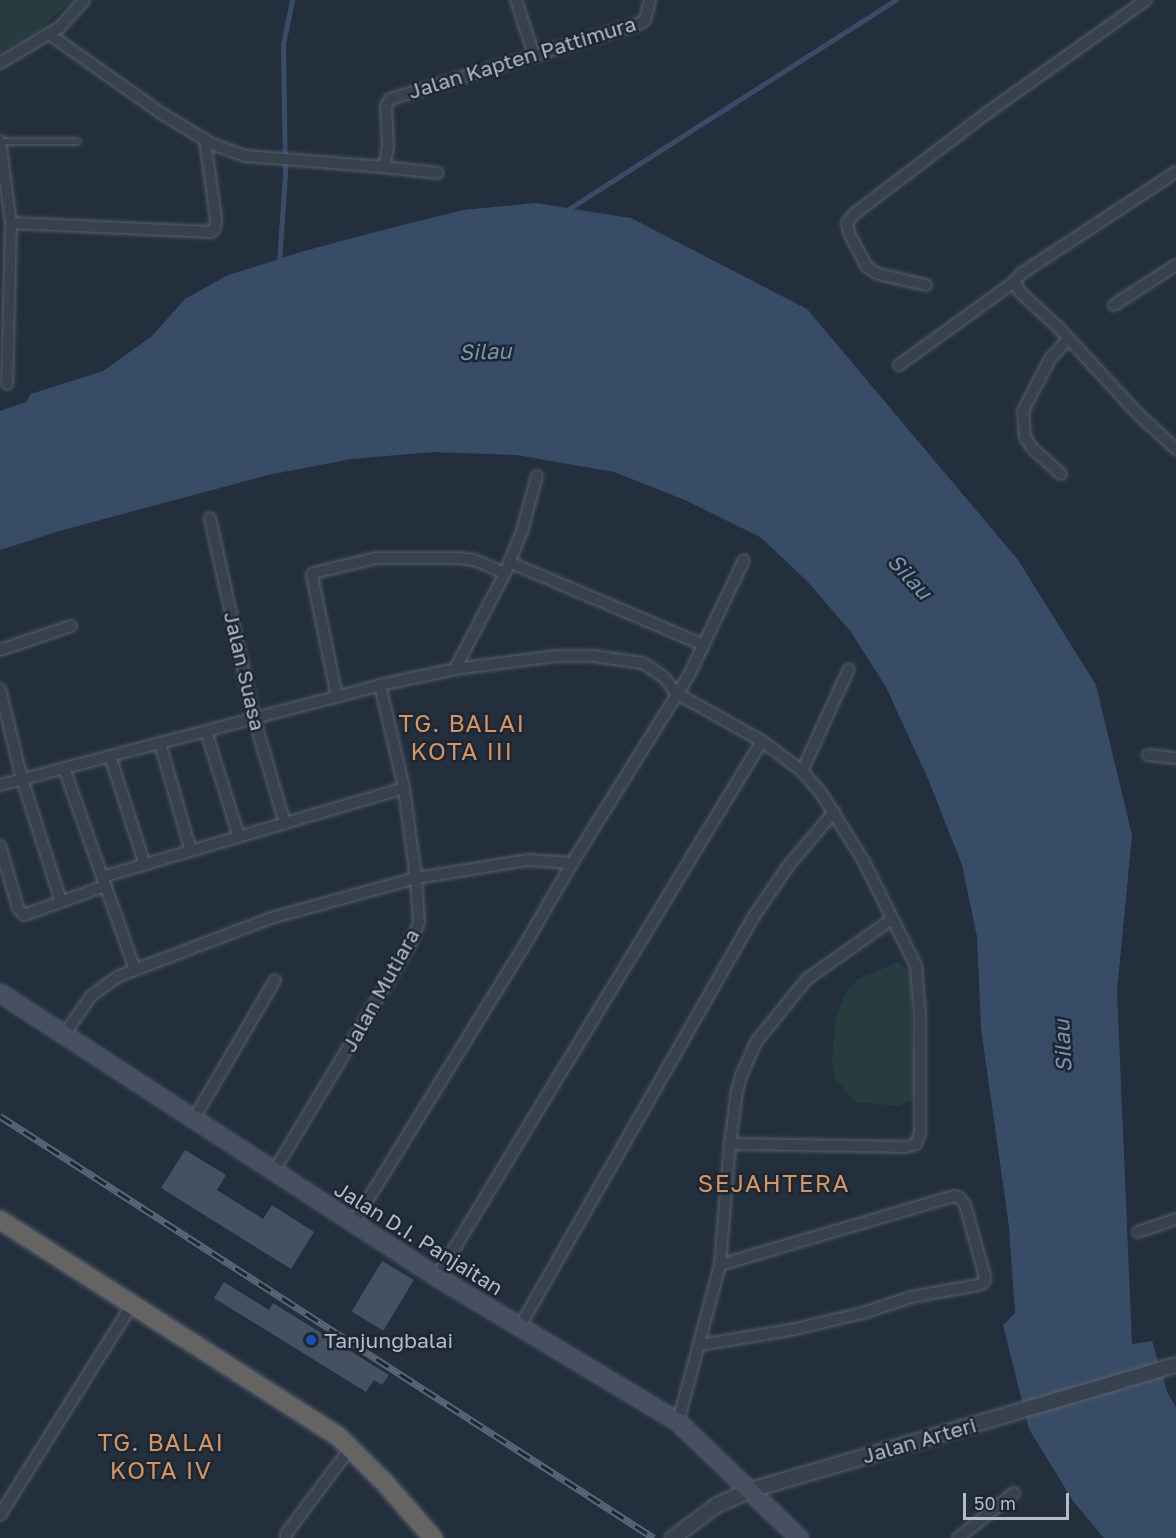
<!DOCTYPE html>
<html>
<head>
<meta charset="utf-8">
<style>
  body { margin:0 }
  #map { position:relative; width:1176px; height:1538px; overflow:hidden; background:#242f3e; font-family:"Golos Text",sans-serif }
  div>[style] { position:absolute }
  .green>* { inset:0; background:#263c3f }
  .water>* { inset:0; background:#394c67 }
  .stream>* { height:4.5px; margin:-2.25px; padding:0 2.25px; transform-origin:2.25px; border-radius:2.25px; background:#394c67 }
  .building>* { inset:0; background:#455162; transform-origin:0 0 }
  .roads { filter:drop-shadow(0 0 2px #565f6c) drop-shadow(0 0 2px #565f6c) }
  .service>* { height:5px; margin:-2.5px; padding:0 2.5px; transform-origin:2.5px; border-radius:2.5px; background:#38414e }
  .minor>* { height:10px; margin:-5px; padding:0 5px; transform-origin:5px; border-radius:5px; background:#38414e }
  .tertiary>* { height:14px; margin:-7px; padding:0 7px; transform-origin:7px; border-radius:7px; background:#38414e }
  .secondary>* { height:16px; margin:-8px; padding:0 8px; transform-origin:8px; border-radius:8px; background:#465061 }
  .trunk>* { height:18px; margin:-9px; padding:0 9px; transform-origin:9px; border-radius:9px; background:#656462 }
  .rail>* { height:7px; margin-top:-3.5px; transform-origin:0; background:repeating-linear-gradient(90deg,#1d2633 0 14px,#5a6575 0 28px); box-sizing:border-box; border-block:2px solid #5a6575 }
  .dots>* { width:16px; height:16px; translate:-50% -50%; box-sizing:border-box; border:3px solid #1d2633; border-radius:50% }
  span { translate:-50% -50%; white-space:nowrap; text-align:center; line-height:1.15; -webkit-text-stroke:5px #1d2633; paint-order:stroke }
  .street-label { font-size:21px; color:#b4bcc9 }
  .poi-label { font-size:21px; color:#b4bcc9 }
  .left { translate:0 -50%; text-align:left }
  .water-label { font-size:22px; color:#7c92b1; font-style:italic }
  .quarter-label { font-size:24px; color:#d59563; letter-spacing:1.5px }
  .scale { position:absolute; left:963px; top:1493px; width:106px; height:27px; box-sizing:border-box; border:3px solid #b4bcc9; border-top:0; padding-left:8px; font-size:18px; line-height:21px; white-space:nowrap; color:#b4bcc9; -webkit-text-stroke:4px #1d2633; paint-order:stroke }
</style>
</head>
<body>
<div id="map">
  <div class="green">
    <div style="clip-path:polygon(0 0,73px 0,36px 32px,0 53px)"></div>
    <div style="clip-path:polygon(898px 962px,911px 973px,914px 1098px,900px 1106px,855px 1102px,834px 1078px,832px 1060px,835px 1021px,844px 996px,858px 979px)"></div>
  </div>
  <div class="water">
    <div style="clip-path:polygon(535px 203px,631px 218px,807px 309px,1018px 560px,1096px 685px,1132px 835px,1117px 991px,1132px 1344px,1152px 1341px,1168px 1394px,1176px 1407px,1176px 1538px,1104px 1538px,1073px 1501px,1029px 1429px,1003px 1325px,1015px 1313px,1009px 1227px,981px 1028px,977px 937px,962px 865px,928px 779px,886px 687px,851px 632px,807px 581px,760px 537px,685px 500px,614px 472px,517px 455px,433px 452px,351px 459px,268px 475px,63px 530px,0 550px,0 411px,26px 402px,31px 394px,103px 371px,151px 337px,185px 299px,226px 276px,304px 251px,406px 224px,463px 210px)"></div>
  </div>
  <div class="stream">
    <div style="left:564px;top:212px;width:394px;rotate:-32.6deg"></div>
    <div style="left:279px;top:263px;width:89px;rotate:-86.1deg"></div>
    <div style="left:285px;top:174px;width:129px;rotate:-90.9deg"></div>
    <div style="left:283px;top:45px;width:46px;rotate:-78.7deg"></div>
  </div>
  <div class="building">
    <div style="clip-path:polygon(185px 1150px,226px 1175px,217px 1190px,263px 1219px,272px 1205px,314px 1232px,291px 1269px,161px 1188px)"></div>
    <div style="left:382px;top:1261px;width:37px;height:59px;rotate:31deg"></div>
    <div style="clip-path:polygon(224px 1282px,269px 1310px,273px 1303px,389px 1375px,382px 1385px,374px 1380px,366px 1392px,214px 1298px)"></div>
  </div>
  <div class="roads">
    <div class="service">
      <div style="left:0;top:141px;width:77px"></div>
    </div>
    <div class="minor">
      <div style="left:516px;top:0;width:58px;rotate:71.9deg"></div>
      <div style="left:49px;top:34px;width:137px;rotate:35.2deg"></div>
      <div style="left:161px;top:113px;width:60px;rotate:31.3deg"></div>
      <div style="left:212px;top:144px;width:35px;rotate:20deg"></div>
      <div style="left:245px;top:156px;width:139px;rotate:4.5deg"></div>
      <div style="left:384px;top:167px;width:20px;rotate:-79deg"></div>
      <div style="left:388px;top:147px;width:41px;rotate:-92.8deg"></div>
      <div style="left:386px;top:106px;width:8px;rotate:-60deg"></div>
      <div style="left:390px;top:99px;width:260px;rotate:-16.8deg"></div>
      <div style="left:639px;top:24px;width:7px;rotate:-34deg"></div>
      <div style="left:645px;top:20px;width:21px;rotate:-76deg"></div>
      <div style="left:0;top:63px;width:70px;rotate:-31deg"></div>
      <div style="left:60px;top:27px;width:36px;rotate:-48deg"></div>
      <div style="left:0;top:141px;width:83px;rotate:82.4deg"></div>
      <div style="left:11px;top:223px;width:161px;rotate:91.4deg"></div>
      <div style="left:384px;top:167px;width:54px;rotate:6.3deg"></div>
      <div style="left:1176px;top:172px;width:186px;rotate:146.7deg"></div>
      <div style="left:1021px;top:274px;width:11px;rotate:131deg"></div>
      <div style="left:1014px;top:282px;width:13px;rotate:58deg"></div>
      <div style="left:1021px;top:293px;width:50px;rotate:42.6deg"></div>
      <div style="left:1058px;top:327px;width:117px;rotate:47.4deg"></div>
      <div style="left:1137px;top:413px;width:53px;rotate:42.7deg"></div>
      <div style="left:11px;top:223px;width:200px;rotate:2.6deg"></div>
      <div style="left:211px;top:232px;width:6px;rotate:-45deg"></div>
      <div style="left:215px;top:228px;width:9px;rotate:-84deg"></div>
      <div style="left:216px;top:219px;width:80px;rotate:-97.9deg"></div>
      <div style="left:926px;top:285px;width:49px;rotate:-167.1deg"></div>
      <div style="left:878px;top:274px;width:13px;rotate:-148deg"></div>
      <div style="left:867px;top:267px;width:38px;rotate:-118deg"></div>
      <div style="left:849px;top:233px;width:10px;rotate:-101deg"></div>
      <div style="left:847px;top:223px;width:11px;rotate:-52deg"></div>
      <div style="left:854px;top:214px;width:167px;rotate:-37.2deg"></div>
      <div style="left:987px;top:113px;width:195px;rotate:-35.4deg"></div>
      <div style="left:1114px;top:305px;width:74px;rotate:-32.8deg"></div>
      <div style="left:899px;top:365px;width:142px;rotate:-35.8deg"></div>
      <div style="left:1061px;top:474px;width:38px;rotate:-138deg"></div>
      <div style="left:1033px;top:449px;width:14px;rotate:-124deg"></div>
      <div style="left:1025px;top:437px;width:26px;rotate:-94deg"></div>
      <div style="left:1023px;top:411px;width:59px;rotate:-62.6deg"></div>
      <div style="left:1050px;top:359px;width:25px;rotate:-48deg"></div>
      <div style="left:210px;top:518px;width:205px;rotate:77.6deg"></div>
      <div style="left:254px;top:718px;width:109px;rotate:73.6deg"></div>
      <div style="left:509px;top:562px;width:212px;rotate:23.1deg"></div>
      <div style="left:0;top:650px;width:75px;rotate:-18.7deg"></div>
      <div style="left:455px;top:669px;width:108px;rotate:-62.5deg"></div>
      <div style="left:505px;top:573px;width:45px;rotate:-68deg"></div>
      <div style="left:522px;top:531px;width:57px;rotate:-74.7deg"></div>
      <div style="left:0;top:689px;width:93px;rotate:76.3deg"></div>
      <div style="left:22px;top:779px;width:128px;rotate:72.3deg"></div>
      <div style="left:337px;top:697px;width:125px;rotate:-101.6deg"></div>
      <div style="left:312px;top:575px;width:3px;rotate:-45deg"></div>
      <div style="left:314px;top:573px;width:64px;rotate:-13.6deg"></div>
      <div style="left:376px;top:558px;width:81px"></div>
      <div style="left:457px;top:558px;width:17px;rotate:7deg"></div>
      <div style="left:474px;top:560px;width:34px;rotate:23deg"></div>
      <div style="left:206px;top:731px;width:111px;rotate:72.7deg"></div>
      <div style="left:160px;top:743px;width:112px;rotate:74deg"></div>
      <div style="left:1148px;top:755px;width:28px;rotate:6deg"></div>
      <div style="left:110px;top:756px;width:114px;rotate:72.2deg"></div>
      <div style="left:64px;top:768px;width:214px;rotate:70.6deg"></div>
      <div style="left:802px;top:771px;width:112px;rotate:-65.3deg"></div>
      <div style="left:0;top:785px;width:393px;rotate:-14.7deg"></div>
      <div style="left:380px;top:685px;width:77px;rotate:-12deg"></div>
      <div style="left:455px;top:669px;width:103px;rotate:-7.3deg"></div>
      <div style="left:557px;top:656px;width:36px"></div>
      <div style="left:593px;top:656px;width:50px;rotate:8deg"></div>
      <div style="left:643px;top:663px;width:25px;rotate:34deg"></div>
      <div style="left:664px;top:677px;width:20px;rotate:53deg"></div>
      <div style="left:676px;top:693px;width:98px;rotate:29.2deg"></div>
      <div style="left:762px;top:741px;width:50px;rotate:36.9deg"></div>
      <div style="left:802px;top:771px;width:29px;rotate:49deg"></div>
      <div style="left:821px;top:793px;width:79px;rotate:57.9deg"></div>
      <div style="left:863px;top:860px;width:119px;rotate:63.4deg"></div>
      <div style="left:916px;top:966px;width:49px;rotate:85.3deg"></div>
      <div style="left:920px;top:1015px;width:118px;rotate:90deg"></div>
      <div style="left:920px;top:1133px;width:12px;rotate:110deg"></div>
      <div style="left:916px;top:1144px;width:10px;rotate:163deg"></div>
      <div style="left:906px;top:1147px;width:176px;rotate:-179deg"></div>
      <div style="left:0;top:846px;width:65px;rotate:73.8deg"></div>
      <div style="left:18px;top:908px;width:9px;rotate:49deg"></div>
      <div style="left:24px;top:915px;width:86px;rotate:-19.7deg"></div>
      <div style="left:102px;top:877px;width:315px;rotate:-16.4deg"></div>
      <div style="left:64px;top:1035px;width:47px;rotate:-55.3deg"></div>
      <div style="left:91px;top:996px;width:34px;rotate:-36deg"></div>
      <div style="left:119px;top:976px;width:163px;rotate:-20.9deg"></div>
      <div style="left:271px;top:918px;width:150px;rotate:-15.4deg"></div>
      <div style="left:416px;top:878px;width:113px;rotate:-9.1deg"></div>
      <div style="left:528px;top:860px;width:44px;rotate:3.9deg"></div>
      <div style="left:193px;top:1120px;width:162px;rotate:-59.6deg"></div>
      <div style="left:274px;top:1171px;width:264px;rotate:-59deg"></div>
      <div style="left:410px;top:945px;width:24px;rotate:-68deg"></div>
      <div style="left:419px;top:923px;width:45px;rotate:-93.8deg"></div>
      <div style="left:416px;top:878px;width:91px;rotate:-97.6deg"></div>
      <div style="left:404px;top:788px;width:106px;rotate:-103.1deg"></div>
      <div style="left:353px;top:1224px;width:324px;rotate:-58.4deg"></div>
      <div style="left:523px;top:948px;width:98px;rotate:-60deg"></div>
      <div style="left:572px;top:863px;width:221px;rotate:-58.1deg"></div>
      <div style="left:689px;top:675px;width:127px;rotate:-64.4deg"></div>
      <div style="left:1138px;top:1232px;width:40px;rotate:-18.9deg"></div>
      <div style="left:437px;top:1277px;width:627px;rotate:-58.77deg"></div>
      <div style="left:519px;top:1328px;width:471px;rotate:-60.3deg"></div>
      <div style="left:752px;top:919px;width:65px;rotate:-55.6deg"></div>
      <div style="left:789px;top:865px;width:70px;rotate:-49.7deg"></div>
      <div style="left:700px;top:1345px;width:92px;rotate:-9.4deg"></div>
      <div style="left:791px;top:1330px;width:74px;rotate:-13.3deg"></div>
      <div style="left:863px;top:1313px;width:51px;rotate:-18.4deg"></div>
      <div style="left:911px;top:1297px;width:69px;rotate:-10deg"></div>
      <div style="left:979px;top:1285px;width:6px;rotate:-31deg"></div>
      <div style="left:984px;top:1282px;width:5px;rotate:-79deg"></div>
      <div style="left:985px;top:1277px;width:75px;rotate:-105.5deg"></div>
      <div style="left:965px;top:1205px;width:9px;rotate:-126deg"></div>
      <div style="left:960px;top:1198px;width:6px;rotate:-162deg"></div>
      <div style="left:954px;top:1196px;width:244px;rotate:163.6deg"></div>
      <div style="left:678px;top:1422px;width:163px;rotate:-75deg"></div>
      <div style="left:720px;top:1265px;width:121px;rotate:-85.3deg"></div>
      <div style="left:730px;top:1144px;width:53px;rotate:-82.5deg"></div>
      <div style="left:737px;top:1091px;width:16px;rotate:-75deg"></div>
      <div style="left:741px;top:1076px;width:37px;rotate:-66deg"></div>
      <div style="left:756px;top:1042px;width:81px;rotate:-51deg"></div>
      <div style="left:807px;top:979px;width:104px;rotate:-35.2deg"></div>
      <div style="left:0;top:1515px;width:250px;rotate:-57.9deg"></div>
      <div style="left:286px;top:1538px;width:4px;rotate:-90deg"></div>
      <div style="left:286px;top:1534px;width:109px;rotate:-53.2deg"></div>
      <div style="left:958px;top:1538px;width:72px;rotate:-38.8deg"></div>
    </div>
    <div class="tertiary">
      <div style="left:673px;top:1538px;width:55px;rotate:-36.9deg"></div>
      <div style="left:717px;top:1505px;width:37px;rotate:-24deg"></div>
      <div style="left:751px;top:1490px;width:443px;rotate:-16.4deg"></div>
    </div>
    <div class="secondary">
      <div style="left:0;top:993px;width:521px;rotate:33.02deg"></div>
      <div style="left:437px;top:1277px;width:281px;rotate:31deg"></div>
      <div style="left:678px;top:1422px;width:168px;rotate:43.8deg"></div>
    </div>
    <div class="trunk">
      <div style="left:0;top:1220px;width:401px;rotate:32.6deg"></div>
      <div style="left:338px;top:1436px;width:68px;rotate:45deg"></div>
      <div style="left:386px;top:1484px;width:72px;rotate:49deg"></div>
    </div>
  </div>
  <div class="rail">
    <div style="left:0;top:1116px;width:778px;rotate:32.83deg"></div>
  </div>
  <div class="dots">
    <div style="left:311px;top:1340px;background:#1a4fb4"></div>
  </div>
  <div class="street-label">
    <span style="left:522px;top:57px;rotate:-17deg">Jalan Kapten Pattimura</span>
    <span style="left:245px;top:671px;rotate:77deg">Jalan Suasa</span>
    <span style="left:380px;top:990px;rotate:-61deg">Jalan Mutiara</span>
    <span style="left:419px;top:1238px;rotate:32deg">Jalan D.I. Panjaitan</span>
    <span style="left:919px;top:1440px;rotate:-16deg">Jalan Arteri</span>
  </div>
  <div class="poi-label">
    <span class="left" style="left:324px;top:1340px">Tanjungbalai</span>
  </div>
  <div class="water-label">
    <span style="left:485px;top:351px;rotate:-2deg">Silau</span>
    <span style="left:910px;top:576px;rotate:47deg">Silau</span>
    <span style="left:1062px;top:1046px;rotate:-93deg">Silau</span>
  </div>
  <div class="quarter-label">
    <span style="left:462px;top:737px">TG. BALAI<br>KOTA III</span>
    <span style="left:774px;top:1183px">SEJAHTERA</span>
    <span style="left:161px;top:1456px">TG. BALAI<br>KOTA IV</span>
  </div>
  <div class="scale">50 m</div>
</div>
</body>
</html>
